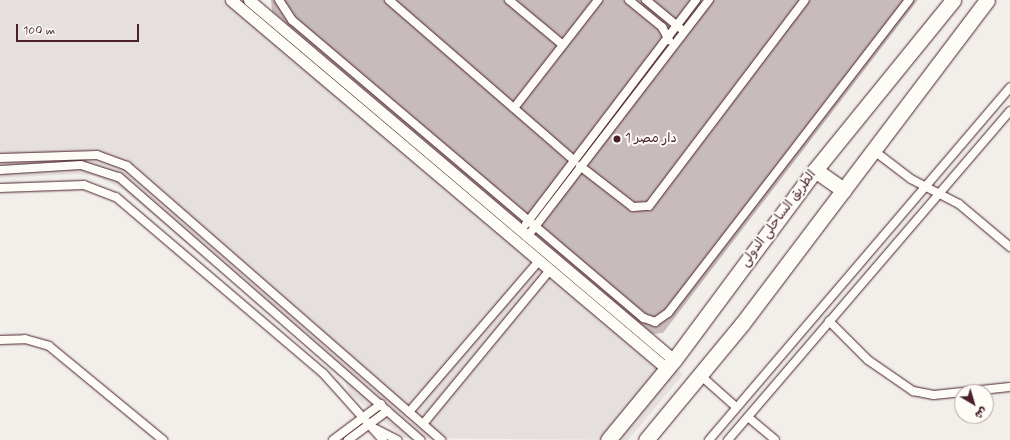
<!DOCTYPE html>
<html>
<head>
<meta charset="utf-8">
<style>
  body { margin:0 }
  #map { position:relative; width:1010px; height:440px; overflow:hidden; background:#f2efeb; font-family:Mynerve,"Playpen Sans Arabic",sans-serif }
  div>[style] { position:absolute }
  .built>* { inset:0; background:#e5dfdd }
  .building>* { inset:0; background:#c8bbbb }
  .roads { filter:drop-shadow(0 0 1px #4a1f2b) drop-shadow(0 0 1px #4a1f2b) }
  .street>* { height:8px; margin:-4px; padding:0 4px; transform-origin:4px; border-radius:4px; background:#fdfcf7 }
  .secondary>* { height:11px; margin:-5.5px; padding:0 5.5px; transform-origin:5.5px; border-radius:5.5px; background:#fdfcf7 }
  .highway>* { height:15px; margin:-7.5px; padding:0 7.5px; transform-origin:7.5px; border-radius:7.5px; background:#fdfcf7 }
  .dots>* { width:11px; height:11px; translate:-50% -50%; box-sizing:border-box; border:2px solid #fdfcf7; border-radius:50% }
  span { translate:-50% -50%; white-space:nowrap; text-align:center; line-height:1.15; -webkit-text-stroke:4px #fdfcf7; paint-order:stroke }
  .poi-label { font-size:13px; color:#4a1f2b }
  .left { translate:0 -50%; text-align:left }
  .street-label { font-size:13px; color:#4a1f2b }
  .north { position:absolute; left:954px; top:384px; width:40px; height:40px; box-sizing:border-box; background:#fdfcf7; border:1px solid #b5a4a5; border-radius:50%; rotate:142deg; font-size:11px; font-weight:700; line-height:16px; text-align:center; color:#4a1f2b }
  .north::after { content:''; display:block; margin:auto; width:14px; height:18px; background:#4a1f2b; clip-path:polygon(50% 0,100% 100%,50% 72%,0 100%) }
  .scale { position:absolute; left:16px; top:24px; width:123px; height:18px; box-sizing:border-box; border:2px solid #4a1f2b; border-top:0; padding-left:5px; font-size:12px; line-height:14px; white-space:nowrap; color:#4a1f2b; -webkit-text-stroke:3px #fdfcf7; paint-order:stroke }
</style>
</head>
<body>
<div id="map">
  <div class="built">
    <div style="clip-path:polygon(0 0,240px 0,683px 374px,628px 440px,404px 438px,349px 393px,343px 374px,121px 188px,95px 176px,77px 174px,0 178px)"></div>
  </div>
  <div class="building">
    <div style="clip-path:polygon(271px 0,918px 0,663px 333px,653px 334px,272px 11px)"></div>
  </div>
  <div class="roads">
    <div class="street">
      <div style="left:279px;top:0;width:24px;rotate:57deg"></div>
      <div style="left:292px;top:20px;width:461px;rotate:40.3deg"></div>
      <div style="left:644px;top:318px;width:12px;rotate:20deg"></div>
      <div style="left:655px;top:322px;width:16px;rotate:-35deg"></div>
      <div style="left:668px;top:313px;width:395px;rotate:-52.4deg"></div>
      <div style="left:389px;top:0;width:245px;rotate:40.9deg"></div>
      <div style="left:509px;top:0;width:70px;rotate:39.8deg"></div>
      <div style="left:629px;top:0;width:43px;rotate:39.3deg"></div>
      <div style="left:662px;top:27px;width:15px;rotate:62deg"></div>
      <div style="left:646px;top:0;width:44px;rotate:39.5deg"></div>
      <div style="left:514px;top:108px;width:137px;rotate:-52.1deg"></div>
      <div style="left:873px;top:150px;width:48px;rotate:37.3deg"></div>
      <div style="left:911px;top:179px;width:54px;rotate:27.5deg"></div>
      <div style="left:959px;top:204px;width:67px;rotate:40.1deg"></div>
      <div style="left:0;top:158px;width:97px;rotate:-1.8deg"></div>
      <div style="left:97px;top:155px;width:32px;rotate:20deg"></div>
      <div style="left:127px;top:166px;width:417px;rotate:41.1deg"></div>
      <div style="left:580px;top:166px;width:67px;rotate:37.7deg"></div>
      <div style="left:633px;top:207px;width:16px;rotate:-4deg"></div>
      <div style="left:649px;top:206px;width:258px;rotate:-52.9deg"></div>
      <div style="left:0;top:170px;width:81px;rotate:-3.5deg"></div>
      <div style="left:81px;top:165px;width:40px;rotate:18deg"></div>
      <div style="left:119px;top:177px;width:400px;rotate:41.1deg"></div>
      <div style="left:0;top:188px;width:84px;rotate:-2deg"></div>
      <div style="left:84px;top:185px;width:34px;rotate:21deg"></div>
      <div style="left:116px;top:197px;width:272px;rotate:40.4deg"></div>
      <div style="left:323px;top:373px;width:90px;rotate:48.2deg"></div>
      <div style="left:526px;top:224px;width:281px;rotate:-52.8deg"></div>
      <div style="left:527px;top:237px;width:299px;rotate:-52.5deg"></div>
      <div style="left:829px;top:321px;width:55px;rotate:45deg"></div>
      <div style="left:868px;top:360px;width:55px;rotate:34.6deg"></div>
      <div style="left:913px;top:391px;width:21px;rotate:11deg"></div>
      <div style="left:934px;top:395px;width:76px;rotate:-6deg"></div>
      <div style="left:0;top:340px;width:25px;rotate:-2deg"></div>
      <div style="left:25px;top:339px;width:25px;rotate:16deg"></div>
      <div style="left:49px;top:346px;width:148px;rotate:39.5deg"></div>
      <div style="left:700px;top:375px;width:48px;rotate:41.6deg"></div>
      <div style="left:409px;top:412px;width:199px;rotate:-49.3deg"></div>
      <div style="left:748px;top:417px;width:35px;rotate:40deg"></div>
      <div style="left:423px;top:424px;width:200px;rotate:-50.5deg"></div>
      <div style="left:368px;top:425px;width:33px;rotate:27deg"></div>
      <div style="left:333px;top:440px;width:60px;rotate:-36.9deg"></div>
      <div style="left:348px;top:440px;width:49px;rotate:-36.6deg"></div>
      <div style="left:709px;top:440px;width:464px;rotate:-49.5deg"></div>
      <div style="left:728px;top:440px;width:433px;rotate:-49.4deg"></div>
    </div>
    <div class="secondary">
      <div style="left:231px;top:0;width:571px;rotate:40.24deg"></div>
      <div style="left:249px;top:0;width:557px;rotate:40.27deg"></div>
    </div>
    <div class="highway">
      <div style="left:815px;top:170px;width:35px;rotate:35deg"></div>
      <div style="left:608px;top:440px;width:104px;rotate:-50.5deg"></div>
      <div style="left:674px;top:360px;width:237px;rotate:-53.4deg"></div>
      <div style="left:815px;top:170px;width:219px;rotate:-50.9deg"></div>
      <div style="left:646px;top:440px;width:151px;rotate:-50.4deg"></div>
      <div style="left:742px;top:324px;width:406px;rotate:-52.9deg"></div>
    </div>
  </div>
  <div class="dots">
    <div style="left:617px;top:139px;background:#4a1f2b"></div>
  </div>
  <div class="poi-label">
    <span class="left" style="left:625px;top:139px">دار مصر 1</span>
  </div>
  <div class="street-label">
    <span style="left:779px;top:219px;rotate:-53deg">الطريق الساحلى الدولى</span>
  </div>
  <div class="north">ش</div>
  <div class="scale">100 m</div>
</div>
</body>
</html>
